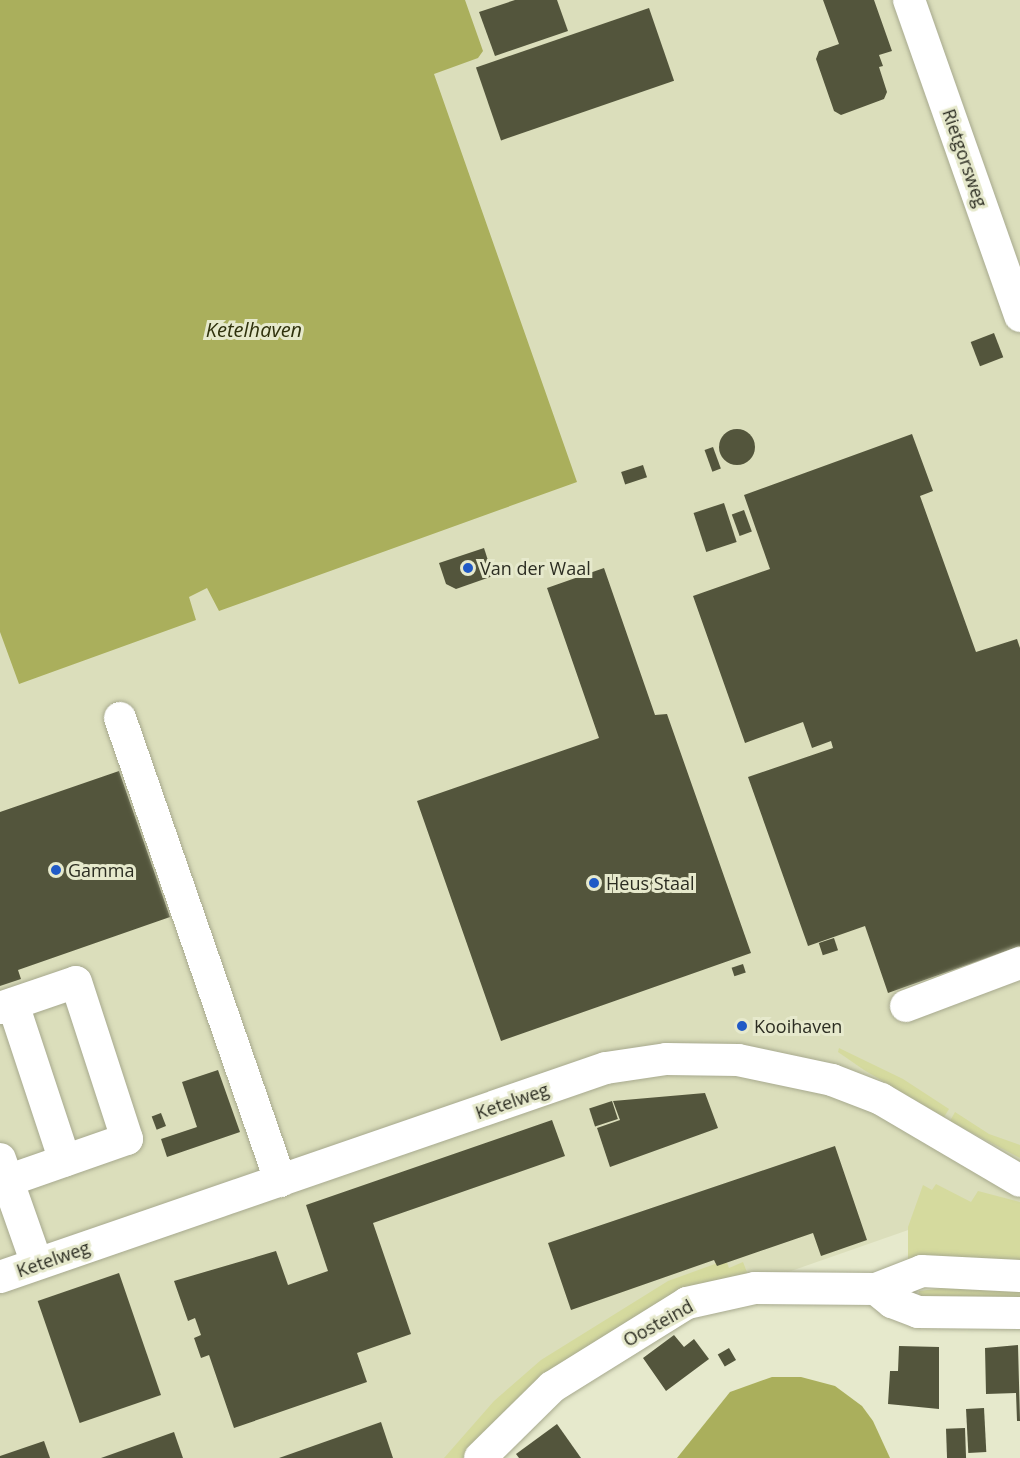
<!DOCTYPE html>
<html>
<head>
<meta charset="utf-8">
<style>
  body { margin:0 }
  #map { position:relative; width:1020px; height:1458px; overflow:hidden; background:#e6e9cc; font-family:"Open Sans",sans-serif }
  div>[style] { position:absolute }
  .built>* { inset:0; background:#dbdebb }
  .green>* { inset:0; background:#d5da9e }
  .water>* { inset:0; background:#aaaf5c }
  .building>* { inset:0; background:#53553c; transform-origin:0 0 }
  .round { border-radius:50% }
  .roads { filter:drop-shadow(0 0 2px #a7a98e) drop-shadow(0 0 2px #a7a98e) }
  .minor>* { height:32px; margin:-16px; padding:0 16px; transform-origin:16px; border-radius:16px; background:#fff }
  .dots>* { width:16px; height:16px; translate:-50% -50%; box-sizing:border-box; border:3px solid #e6e9cc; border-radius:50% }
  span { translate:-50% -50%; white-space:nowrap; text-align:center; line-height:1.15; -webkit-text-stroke:6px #e6e9cc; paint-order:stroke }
  .street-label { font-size:18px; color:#2c2d22 }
  .poi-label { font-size:18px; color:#2c2d22 }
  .left { translate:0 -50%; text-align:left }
  .water-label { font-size:20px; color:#2f310c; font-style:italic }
</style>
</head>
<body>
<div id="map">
  <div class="built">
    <div style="clip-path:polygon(0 0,1020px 0,1020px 1252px,914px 1228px,568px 1349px,471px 1458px,0 1458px)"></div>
  </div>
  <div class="green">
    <div style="clip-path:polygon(839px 1048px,903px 1079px,949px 1109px,944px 1117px,864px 1070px,838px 1052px)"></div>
    <div style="clip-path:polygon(955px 1112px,989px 1134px,1020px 1145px,1020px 1158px,950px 1121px)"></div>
    <div style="clip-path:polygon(936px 1184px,971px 1202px,978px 1191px,1020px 1202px,1020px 1261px,908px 1262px,908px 1227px,923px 1185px,932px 1190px)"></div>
    <div style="clip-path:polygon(726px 1260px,729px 1268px,743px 1262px,754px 1290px,700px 1295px,474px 1458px,444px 1458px,494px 1401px,541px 1360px,668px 1281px)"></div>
    <div style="clip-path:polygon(952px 1287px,1020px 1288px,1020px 1305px,918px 1297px,919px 1291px)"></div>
  </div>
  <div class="water">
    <div style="clip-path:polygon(0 0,465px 0,483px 51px,478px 58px,434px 74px,577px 482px,219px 611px,207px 588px,189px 597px,196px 620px,19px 684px,0 632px)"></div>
    <div style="clip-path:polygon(772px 1377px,801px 1377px,835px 1386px,862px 1406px,873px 1421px,890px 1458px,677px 1458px,730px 1392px)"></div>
  </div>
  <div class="building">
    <div style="clip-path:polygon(515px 0,557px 0,568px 31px,495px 56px,479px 12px)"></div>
    <div style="clip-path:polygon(823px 0,874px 0,892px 51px,879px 55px,883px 66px,879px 67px,887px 92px,884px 99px,841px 115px,834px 111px,816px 59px,819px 51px,839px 44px)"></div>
    <div style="left:649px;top:8px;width:77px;height:183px;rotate:71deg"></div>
    <div style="left:994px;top:333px;width:26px;height:25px;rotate:69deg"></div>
    <div class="round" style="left:719px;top:429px;width:36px;height:36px"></div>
    <div style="clip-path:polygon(912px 434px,933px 491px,920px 496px,976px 652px,1017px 639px,1020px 648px,1020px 946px,888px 993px,865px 926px,808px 946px,748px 777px,833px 748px,831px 741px,812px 748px,803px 722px,745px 743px,693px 596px,770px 569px,744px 495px)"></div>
    <div style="left:713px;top:447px;width:23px;height:9px;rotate:70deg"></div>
    <div style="left:643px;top:465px;width:13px;height:23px;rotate:72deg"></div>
    <div style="left:724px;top:503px;width:41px;height:32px;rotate:72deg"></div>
    <div style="left:744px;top:510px;width:23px;height:13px;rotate:70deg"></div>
    <div style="clip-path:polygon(484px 548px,493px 576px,456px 589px,446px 584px,439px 563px)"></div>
    <div style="clip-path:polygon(604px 568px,655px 715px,667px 714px,751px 953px,501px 1041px,417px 801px,599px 738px,547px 588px)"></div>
    <div style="clip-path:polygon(119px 771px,170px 917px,18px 970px,21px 979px,0 986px,0 812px)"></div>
    <div style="left:834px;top:938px;width:13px;height:16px;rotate:72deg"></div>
    <div style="left:743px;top:964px;width:9px;height:12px;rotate:72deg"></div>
    <div style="clip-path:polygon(218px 1070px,240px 1132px,167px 1157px,161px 1139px,197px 1127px,182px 1082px)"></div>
    <div style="clip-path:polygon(705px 1093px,718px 1128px,610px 1167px,597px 1128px,620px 1120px,613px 1101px)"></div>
    <div style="left:612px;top:1101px;width:19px;height:24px;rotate:72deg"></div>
    <div style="left:161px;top:1113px;width:14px;height:10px;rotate:69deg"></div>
    <div style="clip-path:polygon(552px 1120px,565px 1156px,373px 1223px,411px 1334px,357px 1353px,367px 1382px,234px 1428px,209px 1355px,201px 1358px,194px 1338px,201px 1335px,195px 1318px,188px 1321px,174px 1281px,276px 1251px,288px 1285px,328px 1271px,306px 1205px)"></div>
    <div style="clip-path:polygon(835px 1146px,867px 1240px,821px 1256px,813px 1233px,717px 1266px,714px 1260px,571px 1310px,548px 1243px)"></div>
    <div style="left:119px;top:1273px;width:129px;height:86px;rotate:71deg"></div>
    <div style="clip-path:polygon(674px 1335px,684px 1347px,694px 1339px,709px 1359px,666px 1391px,643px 1358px)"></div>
    <div style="clip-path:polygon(1018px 1345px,1020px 1421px,1017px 1421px,1016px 1393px,986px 1394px,985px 1348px)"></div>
    <div style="clip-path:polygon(899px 1346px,939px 1347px,939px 1409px,888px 1404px,890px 1371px,898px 1371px)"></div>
    <div style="left:729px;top:1348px;width:14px;height:13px;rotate:60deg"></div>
    <div style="left:984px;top:1408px;width:44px;height:18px;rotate:87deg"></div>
    <div style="clip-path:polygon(381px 1422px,393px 1458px,279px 1458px)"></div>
    <div style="clip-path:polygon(557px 1424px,581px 1458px,519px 1458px,516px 1454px)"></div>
    <div style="left:965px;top:1428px;width:30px;height:19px;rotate:88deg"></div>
    <div style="clip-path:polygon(174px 1432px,183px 1458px,101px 1458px)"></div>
    <div style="clip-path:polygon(44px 1441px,50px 1458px,0 1458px,0 1456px)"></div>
  </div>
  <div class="roads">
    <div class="minor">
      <div style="left:909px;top:0;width:335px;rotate:70.6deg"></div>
      <div style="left:120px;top:718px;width:490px;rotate:70.9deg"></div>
      <div style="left:13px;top:1004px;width:165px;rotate:71.7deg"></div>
      <div style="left:906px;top:1006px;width:122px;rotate:-20.7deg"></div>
      <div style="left:0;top:1008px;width:80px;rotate:-18.9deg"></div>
      <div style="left:76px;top:982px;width:165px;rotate:72deg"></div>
      <div style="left:127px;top:1139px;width:127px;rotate:160.7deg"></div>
      <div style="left:0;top:1159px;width:111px;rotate:70.6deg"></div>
      <div style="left:0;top:1277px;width:641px;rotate:-19.03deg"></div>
      <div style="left:606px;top:1068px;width:61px;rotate:-8.5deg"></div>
      <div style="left:666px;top:1059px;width:72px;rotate:0.8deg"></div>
      <div style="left:738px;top:1060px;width:96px;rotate:12deg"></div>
      <div style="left:832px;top:1080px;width:53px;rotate:21.2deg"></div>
      <div style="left:881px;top:1099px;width:161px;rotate:30.5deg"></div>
      <div style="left:876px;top:1289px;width:21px;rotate:39deg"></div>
      <div style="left:892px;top:1302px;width:28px;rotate:21deg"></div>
      <div style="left:918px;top:1312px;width:102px;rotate:0.6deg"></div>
      <div style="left:480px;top:1458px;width:101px;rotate:-44.6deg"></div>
      <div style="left:552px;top:1387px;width:159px;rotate:-31.9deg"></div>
      <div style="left:687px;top:1303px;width:70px;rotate:-12.4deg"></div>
      <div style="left:755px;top:1288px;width:121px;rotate:0.5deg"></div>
      <div style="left:876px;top:1289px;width:49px;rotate:-21.4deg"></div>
      <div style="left:922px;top:1271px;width:98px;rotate:2.9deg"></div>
    </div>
  </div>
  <div class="dots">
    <div style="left:468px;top:568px;background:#205ac6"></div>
    <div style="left:56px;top:870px;background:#205ac6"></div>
    <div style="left:594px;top:883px;background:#205ac6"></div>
    <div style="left:742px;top:1026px;background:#205ac6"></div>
  </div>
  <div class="street-label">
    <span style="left:965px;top:158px;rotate:71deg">Rietgorsweg</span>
    <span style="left:512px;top:1101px;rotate:-19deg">Ketelweg</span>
    <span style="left:53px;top:1259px;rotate:-19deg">Ketelweg</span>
    <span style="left:658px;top:1323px;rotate:-29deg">Oosteind</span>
  </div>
  <div class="poi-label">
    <span class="left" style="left:480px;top:568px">Van der Waal</span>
    <span class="left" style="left:68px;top:870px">Gamma</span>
    <span class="left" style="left:606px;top:883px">Heus Staal</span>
    <span class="left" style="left:754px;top:1026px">Kooihaven</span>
  </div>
  <div class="water-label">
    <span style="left:254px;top:329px">Ketelhaven</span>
  </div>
</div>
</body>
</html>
